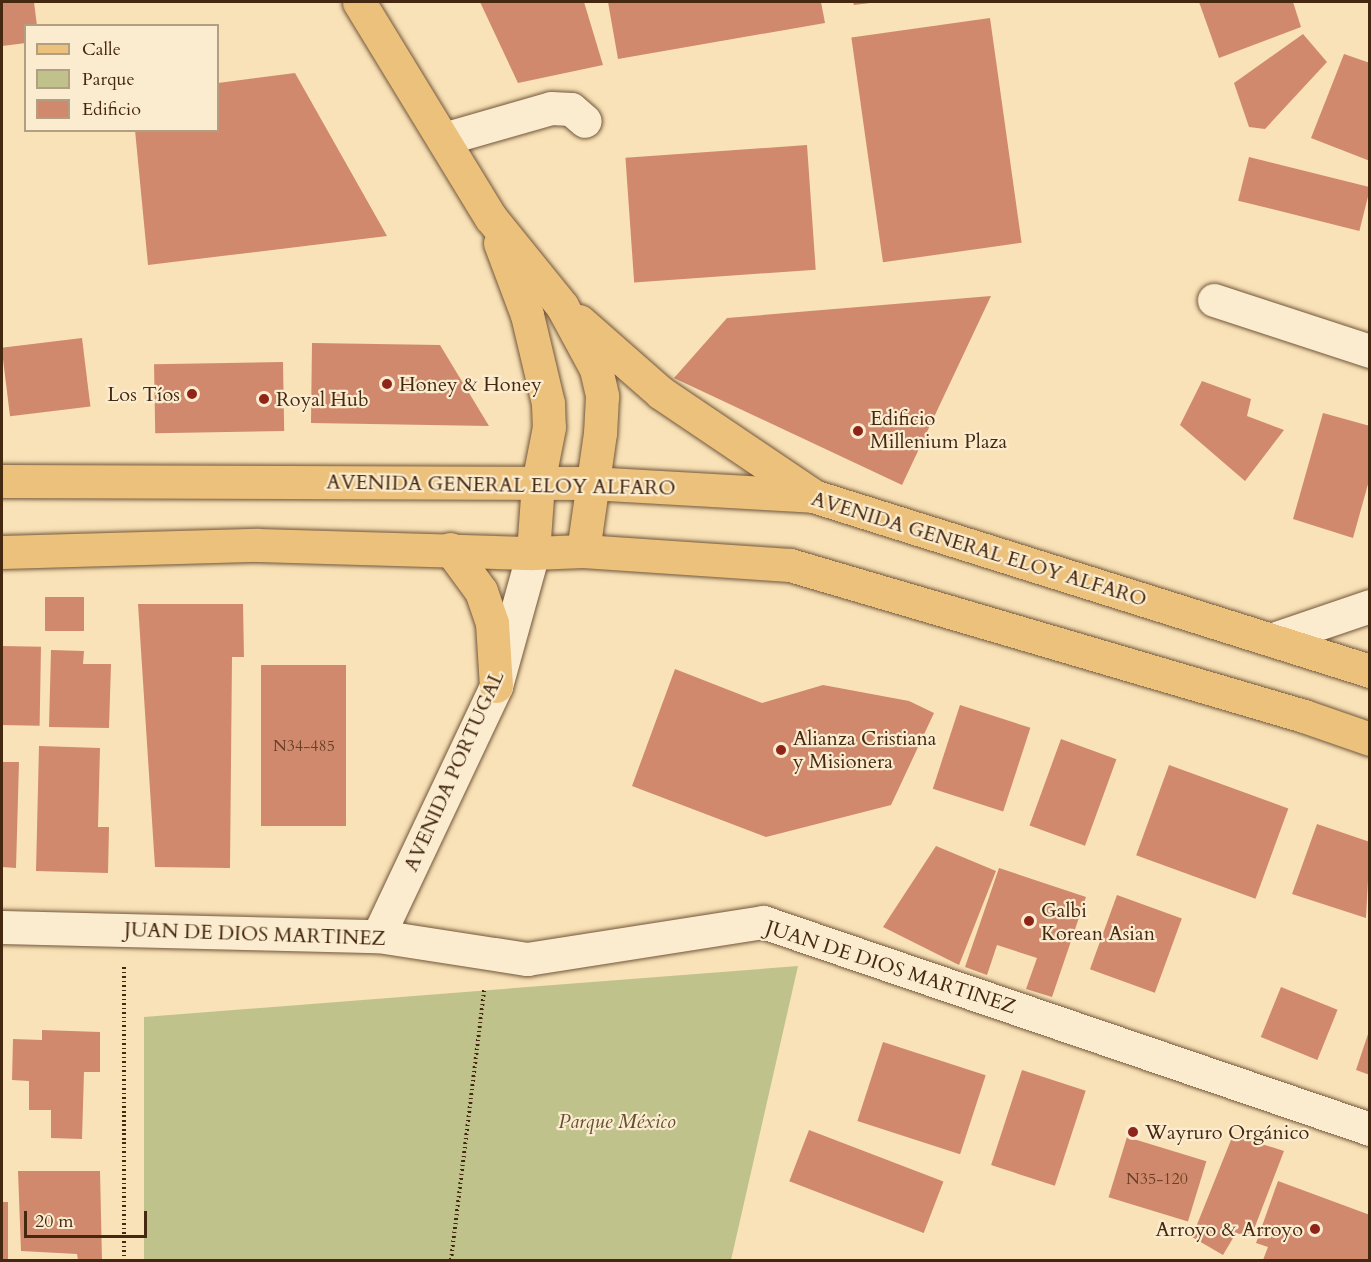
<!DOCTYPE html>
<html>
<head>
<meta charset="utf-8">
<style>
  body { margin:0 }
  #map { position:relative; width:1371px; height:1262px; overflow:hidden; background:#f9e2b7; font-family:Cardo,serif }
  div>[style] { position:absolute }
  .green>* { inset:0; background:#c0c28c }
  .building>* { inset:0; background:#d0896d; transform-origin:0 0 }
  .path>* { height:4px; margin-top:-2px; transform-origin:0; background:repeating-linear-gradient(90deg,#452810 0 1.5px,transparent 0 4.5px) }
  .roads { filter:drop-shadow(0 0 2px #72563a) drop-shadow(0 0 2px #72563a) }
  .minor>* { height:33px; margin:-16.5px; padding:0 16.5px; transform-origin:16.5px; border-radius:16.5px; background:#fbecd0 }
  .major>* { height:33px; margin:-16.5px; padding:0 16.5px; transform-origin:16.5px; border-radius:16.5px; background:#ecc17c }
  .dots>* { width:16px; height:16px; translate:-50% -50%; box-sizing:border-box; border:3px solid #fbecd0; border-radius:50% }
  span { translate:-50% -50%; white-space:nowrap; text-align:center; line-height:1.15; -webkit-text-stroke:4.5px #fbecd0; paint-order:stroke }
  .number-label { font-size:16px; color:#684027 }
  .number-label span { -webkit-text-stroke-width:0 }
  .poi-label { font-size:20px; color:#452810 }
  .left { translate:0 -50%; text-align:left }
  .right { translate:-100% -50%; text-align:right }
  .street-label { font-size:20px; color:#452810 }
  .park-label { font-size:20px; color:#644e2f; font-style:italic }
  .frame { position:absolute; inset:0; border:3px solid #452810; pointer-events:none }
  .legend { position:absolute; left:24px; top:24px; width:195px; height:108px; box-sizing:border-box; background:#fbecd0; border:2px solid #b29e83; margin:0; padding:8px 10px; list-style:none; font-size:18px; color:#452810 }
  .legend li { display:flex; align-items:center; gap:12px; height:30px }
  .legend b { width:30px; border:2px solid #b29e83 }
  .scale { position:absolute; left:24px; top:1211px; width:123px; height:27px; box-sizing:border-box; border:3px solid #452810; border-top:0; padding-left:8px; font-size:18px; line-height:21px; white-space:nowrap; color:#452810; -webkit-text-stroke:4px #fbecd0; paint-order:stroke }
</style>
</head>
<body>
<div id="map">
  <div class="green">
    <div style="clip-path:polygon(798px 966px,731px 1260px,144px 1260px,144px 1017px)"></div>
  </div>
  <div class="building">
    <div style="clip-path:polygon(2px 2px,34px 2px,37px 26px,26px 26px,26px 43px,2px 46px)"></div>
    <div style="clip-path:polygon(480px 2px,584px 2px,603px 65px,518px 83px)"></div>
    <div style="clip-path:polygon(608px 2px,821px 2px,825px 23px,618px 59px)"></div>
    <div style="clip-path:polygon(853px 2px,870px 2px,870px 3px,854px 5px)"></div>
    <div style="clip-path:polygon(1199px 2px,1293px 2px,1301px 27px,1219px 58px)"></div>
    <div style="left:990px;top:18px;width:227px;height:140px;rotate:82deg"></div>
    <div style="clip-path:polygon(1303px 34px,1327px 62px,1265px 129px,1249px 127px,1234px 83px)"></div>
    <div style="clip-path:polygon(1344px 54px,1370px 63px,1370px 161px,1311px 138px)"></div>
    <div style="clip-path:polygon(295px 73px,387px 236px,148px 265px,135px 130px,218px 130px,218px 83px)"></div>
    <div style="left:807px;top:145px;width:125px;height:182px;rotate:86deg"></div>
    <div style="left:1249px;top:157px;width:125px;height:45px;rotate:14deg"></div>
    <div style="clip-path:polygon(991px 296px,902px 485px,674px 378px,727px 318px)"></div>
    <div style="left:82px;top:338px;width:69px;height:81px;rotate:83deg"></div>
    <div style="clip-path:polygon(312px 343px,440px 345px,489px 426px,311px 423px)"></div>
    <div style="left:283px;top:362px;width:69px;height:129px;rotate:89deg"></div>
    <div style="clip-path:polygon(1202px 381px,1251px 399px,1247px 416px,1284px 430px,1245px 481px,1180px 425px)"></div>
    <div style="clip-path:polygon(1323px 413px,1370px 426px,1370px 477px,1353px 538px,1293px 519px)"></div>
    <div style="left:84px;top:597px;width:34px;height:39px;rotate:90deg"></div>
    <div style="clip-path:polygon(138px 604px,243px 604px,244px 657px,232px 657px,230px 868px,155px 867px)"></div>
    <div style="left:2px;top:646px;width:39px;height:79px;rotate:1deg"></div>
    <div style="clip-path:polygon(51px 650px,84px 651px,83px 664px,111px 664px,109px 728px,49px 727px)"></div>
    <div style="left:261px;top:665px;width:85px;height:161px"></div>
    <div style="clip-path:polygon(675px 669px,762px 703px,823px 685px,909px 701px,934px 713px,891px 805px,766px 837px,632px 786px)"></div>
    <div style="left:960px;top:705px;width:74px;height:88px;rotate:18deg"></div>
    <div style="left:1061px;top:739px;width:59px;height:92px;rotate:20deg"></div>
    <div style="clip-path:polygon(39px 746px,100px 748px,98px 827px,109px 827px,108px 873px,36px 871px)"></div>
    <div style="clip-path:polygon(2px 762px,19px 762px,16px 868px,2px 867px)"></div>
    <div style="left:1169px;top:765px;width:127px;height:96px;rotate:20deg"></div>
    <div style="clip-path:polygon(1317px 824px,1370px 842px,1366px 918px,1292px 894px)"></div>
    <div style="clip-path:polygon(936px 846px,996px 871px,959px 965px,883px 927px)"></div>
    <div style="clip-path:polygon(999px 868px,1086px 897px,1052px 997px,1026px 989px,1037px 958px,997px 945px,987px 975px,965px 967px)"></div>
    <div style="left:1117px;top:895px;width:69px;height:79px;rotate:20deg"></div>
    <div style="left:1281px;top:987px;width:61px;height:54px;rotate:22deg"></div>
    <div style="clip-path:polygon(42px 1030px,100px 1032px,100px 1072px,84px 1072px,82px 1139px,51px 1138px,51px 1110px,29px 1110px,29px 1081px,12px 1080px,13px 1039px,42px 1040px)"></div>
    <div style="clip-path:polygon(1369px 1031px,1370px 1031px,1370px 1075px,1356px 1070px)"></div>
    <div style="left:883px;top:1042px;width:108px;height:83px;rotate:18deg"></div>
    <div style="left:1022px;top:1070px;width:67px;height:100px;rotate:18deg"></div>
    <div style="left:809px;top:1130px;width:144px;height:55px;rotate:21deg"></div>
    <div style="clip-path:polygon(1233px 1135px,1284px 1151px,1251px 1237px,1236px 1233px,1223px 1255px,1192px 1237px)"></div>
    <div style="left:1127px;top:1137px;width:83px;height:63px;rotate:17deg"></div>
    <div style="clip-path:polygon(18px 1171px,100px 1171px,102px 1260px,78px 1260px,77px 1254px,21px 1251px)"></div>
    <div style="clip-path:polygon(1278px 1181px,1370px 1215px,1370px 1260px,1263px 1260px,1268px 1247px,1256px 1243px)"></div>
    <div style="left:2px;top:1202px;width:6px;height:58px"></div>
  </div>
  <div class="path">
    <div style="left:124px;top:967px;width:293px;rotate:90deg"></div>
    <div style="left:451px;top:1260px;width:272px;rotate:-83deg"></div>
  </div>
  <div class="roads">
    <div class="minor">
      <div style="left:443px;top:139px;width:112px;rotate:-16deg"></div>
      <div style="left:551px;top:108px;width:20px;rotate:3deg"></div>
      <div style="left:571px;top:109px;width:18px;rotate:41deg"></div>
      <div style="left:1214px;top:300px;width:164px;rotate:18.1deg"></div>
      <div style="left:1273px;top:639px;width:102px;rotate:-18.8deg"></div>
      <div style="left:2px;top:927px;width:376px;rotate:1.4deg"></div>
      <div style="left:378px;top:936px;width:151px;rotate:8.8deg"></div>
      <div style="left:527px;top:959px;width:239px;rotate:-8.9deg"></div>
      <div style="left:763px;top:922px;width:641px;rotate:18.83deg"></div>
      <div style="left:378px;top:936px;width:276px;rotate:-64.7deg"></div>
      <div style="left:496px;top:686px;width:138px;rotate:-74.5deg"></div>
    </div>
    <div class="major">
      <div style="left:359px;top:2px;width:253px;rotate:58.6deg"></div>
      <div style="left:491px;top:218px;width:113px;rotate:51.1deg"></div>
      <div style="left:562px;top:306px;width:72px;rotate:61.6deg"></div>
      <div style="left:596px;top:369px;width:28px;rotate:77deg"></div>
      <div style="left:602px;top:396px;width:37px;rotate:93deg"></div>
      <div style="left:600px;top:433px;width:119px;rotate:98.2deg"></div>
      <div style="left:500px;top:243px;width:77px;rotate:69.4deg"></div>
      <div style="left:527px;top:315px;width:90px;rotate:76.6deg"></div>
      <div style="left:548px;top:403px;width:24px;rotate:88deg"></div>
      <div style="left:549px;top:427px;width:57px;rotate:101.1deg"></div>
      <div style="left:538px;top:483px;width:70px;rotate:94.1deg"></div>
      <div style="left:579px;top:321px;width:109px;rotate:41.3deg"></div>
      <div style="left:661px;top:393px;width:182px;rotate:34deg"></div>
      <div style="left:2px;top:481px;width:588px;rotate:0.19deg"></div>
      <div style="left:590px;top:483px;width:223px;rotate:3.3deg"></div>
      <div style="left:813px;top:496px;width:584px;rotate:17.44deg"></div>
      <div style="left:450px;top:549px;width:52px;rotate:53.6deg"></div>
      <div style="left:481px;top:591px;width:34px;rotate:71deg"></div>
      <div style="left:492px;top:623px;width:63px;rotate:86.4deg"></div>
      <div style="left:2px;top:552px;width:256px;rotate:-1.6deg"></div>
      <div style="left:258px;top:545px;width:275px;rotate:1.7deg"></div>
      <div style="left:533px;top:553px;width:50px;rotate:-2.3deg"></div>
      <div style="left:583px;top:551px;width:207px;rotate:3.9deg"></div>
      <div style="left:790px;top:565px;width:536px;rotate:16.37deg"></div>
      <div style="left:1304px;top:716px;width:70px;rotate:19.2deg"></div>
    </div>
  </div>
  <div class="dots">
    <div style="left:387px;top:384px;background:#8f2418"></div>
    <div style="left:192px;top:394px;background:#8f2418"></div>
    <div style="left:264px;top:399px;background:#8f2418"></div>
    <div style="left:858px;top:431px;background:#8f2418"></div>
    <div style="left:781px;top:750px;background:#8f2418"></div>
    <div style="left:1029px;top:921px;background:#8f2418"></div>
    <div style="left:1133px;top:1132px;background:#8f2418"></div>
    <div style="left:1315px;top:1229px;background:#8f2418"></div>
  </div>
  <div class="number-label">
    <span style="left:304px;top:746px">N34-485</span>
    <span style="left:1157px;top:1179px">N35-120</span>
  </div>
  <div class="poi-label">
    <span class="left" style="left:399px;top:384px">Honey &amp; Honey</span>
    <span class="right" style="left:180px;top:394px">Los Tíos</span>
    <span class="left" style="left:276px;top:399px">Royal Hub</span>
    <span class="left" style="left:870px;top:430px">Edificio<br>Millenium Plaza</span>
    <span class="left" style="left:793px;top:750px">Alianza Cristiana<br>y Misionera</span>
    <span class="left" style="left:1041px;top:922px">Galbi<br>Korean Asian</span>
    <span class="left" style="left:1145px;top:1132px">Wayruro Orgánico</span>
    <span class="right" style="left:1303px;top:1229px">Arroyo &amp; Arroyo</span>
  </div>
  <div class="street-label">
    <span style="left:501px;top:485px;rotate:1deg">AVENIDA GENERAL ELOY ALFARO</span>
    <span style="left:979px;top:549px;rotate:17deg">AVENIDA GENERAL ELOY ALFARO</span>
    <span style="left:454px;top:771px;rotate:-66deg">AVENIDA PORTUGAL</span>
    <span style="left:255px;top:934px;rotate:2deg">JUAN DE DIOS MARTINEZ</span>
    <span style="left:891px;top:967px;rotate:18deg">JUAN DE DIOS MARTINEZ</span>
  </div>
  <div class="park-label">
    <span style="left:617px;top:1121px">Parque México</span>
  </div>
  <div class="frame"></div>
  <ul class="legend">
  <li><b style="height:8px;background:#ecc17c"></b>Calle</li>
  <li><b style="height:16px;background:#c0c28c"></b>Parque</li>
  <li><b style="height:16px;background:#d0896d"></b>Edificio</li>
  </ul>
  <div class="scale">20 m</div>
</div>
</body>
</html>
